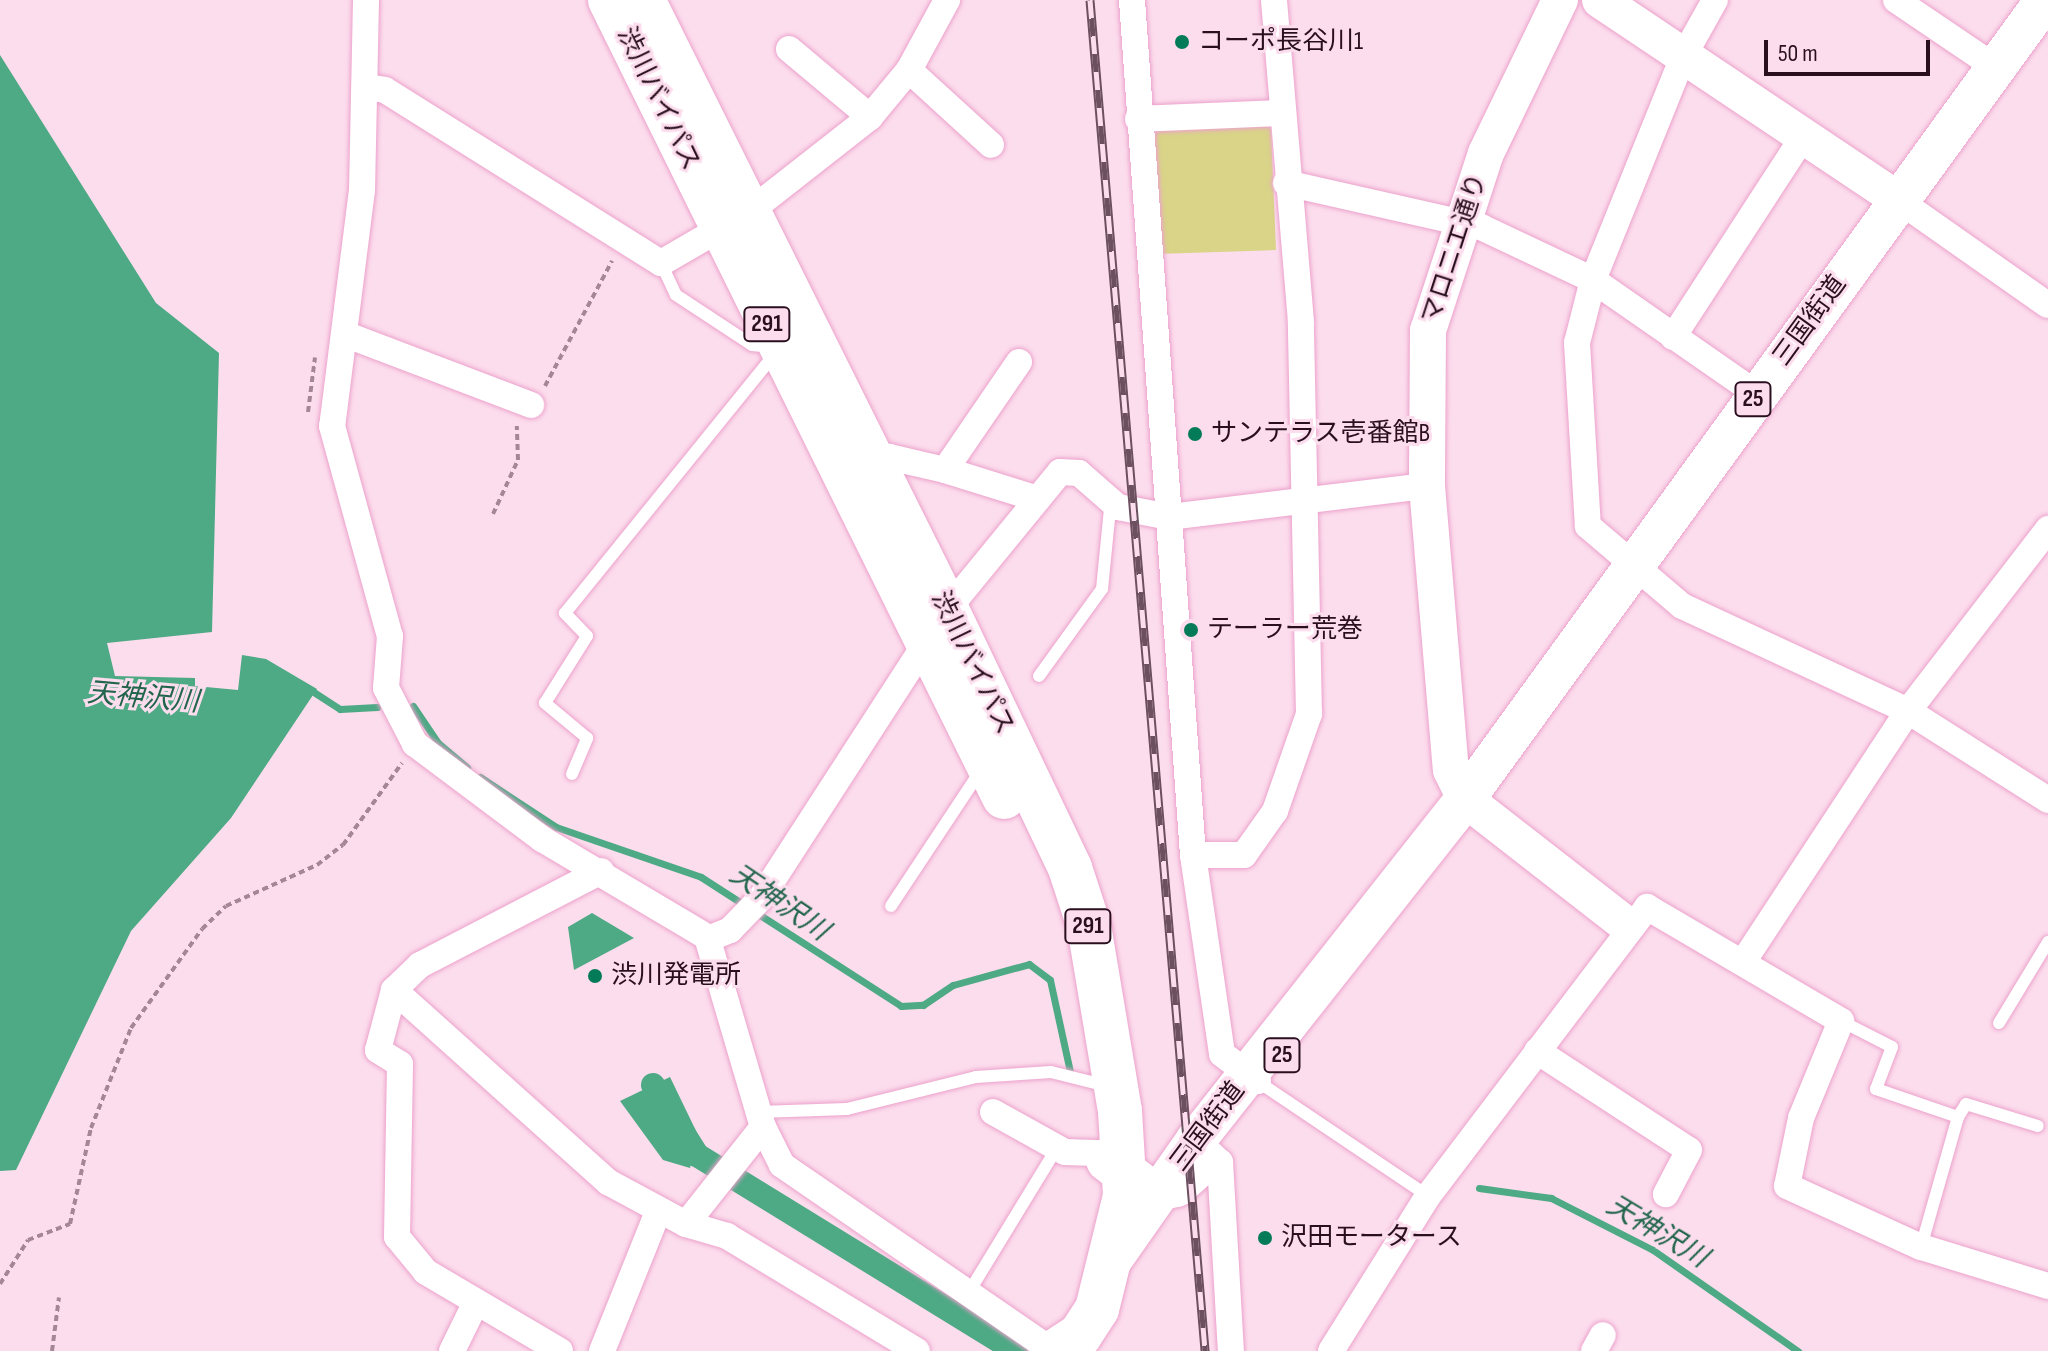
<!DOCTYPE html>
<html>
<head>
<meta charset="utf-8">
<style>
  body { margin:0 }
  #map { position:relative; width:2048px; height:1351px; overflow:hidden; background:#fcdded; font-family:"Sofia Sans Condensed","Noto Sans JP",sans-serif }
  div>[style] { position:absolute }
  .green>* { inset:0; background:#d9d488 }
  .water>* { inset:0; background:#4ea985 }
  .stream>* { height:7px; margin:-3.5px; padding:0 3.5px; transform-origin:3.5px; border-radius:3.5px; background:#4ea985 }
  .canal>* { height:24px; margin:-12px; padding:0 12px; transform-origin:12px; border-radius:12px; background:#4ea985 }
  .path>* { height:4px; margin-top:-2px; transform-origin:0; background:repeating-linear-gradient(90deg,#a48696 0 6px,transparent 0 10px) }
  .roads { filter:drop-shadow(0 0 2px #eca2cc) drop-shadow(0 0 2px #eca2cc) }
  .lane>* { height:12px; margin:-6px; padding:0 6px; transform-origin:6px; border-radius:6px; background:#fff }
  .street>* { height:26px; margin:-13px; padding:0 13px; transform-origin:13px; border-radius:13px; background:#fff }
  .secondary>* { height:36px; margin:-18px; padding:0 18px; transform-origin:18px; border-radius:18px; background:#fff }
  .primary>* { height:40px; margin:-20px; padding:0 20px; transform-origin:20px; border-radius:20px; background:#fff }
  .highway>* { height:44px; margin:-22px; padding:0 22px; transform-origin:22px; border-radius:22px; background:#fff }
  .rail>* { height:9px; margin-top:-4.5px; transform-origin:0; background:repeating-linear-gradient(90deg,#fcdded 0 18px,#6c5060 0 36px); box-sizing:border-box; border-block:2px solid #6c5060 }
  .dots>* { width:22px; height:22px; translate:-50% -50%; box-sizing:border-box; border:4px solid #fcdded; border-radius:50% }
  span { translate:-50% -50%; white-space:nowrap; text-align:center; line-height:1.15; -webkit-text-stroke:6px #fcdded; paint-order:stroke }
  .shield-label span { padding:2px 6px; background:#fcdded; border:2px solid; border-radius:6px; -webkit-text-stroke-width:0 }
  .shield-label { font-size:24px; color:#2a0f1f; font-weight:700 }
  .poi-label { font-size:26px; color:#2a0f1f }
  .left { translate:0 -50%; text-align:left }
  .street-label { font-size:26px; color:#2a0f1f }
  .water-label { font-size:28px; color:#21654c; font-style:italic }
  .scale { position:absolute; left:1764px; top:40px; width:166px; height:36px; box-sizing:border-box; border:4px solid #2a0f1f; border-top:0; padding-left:10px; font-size:24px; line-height:28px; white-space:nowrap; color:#2a0f1f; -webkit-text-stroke:6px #fcdded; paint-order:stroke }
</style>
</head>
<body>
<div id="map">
  <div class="green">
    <div style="clip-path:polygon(1261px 122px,1271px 129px,1276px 250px,1156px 254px,1147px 129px)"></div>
  </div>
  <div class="water">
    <div style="clip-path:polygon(0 55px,156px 303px,219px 353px,212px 632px,107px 643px,115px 676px,195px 678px,195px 686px,238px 690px,242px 655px,266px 659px,317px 689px,231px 818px,131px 931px,16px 1170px,0 1171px)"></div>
    <div style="clip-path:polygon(592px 913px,634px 938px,574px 970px,568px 927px)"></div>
    <div style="clip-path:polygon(670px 1077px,698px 1135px,690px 1168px,663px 1160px,620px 1101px)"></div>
  </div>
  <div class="stream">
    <div style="left:309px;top:689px;width:37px;rotate:33deg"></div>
    <div style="left:340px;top:709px;width:37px;rotate:-3deg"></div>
    <div style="left:413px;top:706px;width:45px;rotate:56deg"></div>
    <div style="left:438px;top:743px;width:38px;rotate:40deg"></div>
    <div style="left:480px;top:777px;width:91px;rotate:33.3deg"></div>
    <div style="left:556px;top:827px;width:153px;rotate:19deg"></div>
    <div style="left:701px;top:877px;width:238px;rotate:32.8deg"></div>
    <div style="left:901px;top:1006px;width:22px;rotate:-3deg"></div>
    <div style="left:923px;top:1005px;width:36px;rotate:-34deg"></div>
    <div style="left:953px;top:985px;width:79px;rotate:-15.4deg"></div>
    <div style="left:1029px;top:964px;width:26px;rotate:37deg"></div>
    <div style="left:1050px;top:980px;width:94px;rotate:77.7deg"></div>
    <div style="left:1479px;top:1188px;width:73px;rotate:7.9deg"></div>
    <div style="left:1551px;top:1198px;width:114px;rotate:27deg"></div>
    <div style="left:1653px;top:1250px;width:177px;rotate:34.9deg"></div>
  </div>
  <div class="canal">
    <div style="left:653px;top:1085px;width:83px;rotate:57.8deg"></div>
    <div style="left:697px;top:1155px;width:374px;rotate:31.6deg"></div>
  </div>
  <div class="path">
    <div style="left:545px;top:386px;width:142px;rotate:-61.8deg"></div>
    <div style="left:308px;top:412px;width:55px;rotate:-82.7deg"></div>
    <div style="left:493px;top:514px;width:60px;rotate:-65.2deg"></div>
    <div style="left:518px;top:460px;width:34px;rotate:-92deg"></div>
    <div style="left:0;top:1284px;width:52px;rotate:-57.5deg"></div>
    <div style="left:28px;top:1240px;width:45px;rotate:-20.9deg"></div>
    <div style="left:70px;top:1224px;width:98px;rotate:-77.7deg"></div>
    <div style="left:91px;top:1128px;width:108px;rotate:-68.2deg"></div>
    <div style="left:131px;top:1028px;width:122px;rotate:-54.4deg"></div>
    <div style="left:202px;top:929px;width:33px;rotate:-44deg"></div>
    <div style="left:226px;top:906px;width:100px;rotate:-24.3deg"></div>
    <div style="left:317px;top:865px;width:33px;rotate:-38deg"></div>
    <div style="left:343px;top:845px;width:101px;rotate:-54.3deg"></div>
    <div style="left:52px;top:1351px;width:54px;rotate:-82.6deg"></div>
  </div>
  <div class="roads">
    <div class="lane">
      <div style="left:661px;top:263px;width:35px;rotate:65deg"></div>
      <div style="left:676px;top:295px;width:91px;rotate:33.3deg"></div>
      <div style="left:752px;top:345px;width:20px;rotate:6deg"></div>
      <div style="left:1039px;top:676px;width:107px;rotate:-54.1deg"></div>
      <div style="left:1102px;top:589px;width:90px;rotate:-84.3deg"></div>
      <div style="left:572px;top:774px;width:39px;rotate:-67deg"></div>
      <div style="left:587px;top:738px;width:55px;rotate:-140.2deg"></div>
      <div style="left:545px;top:703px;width:79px;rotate:-57.9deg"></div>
      <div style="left:587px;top:636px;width:32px;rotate:-134deg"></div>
      <div style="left:565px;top:613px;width:336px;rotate:-51deg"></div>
      <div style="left:891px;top:906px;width:163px;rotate:-56.5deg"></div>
      <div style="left:1841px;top:1021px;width:57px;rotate:27deg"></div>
      <div style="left:1892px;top:1047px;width:45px;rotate:110.9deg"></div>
      <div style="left:1876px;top:1089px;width:87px;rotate:18.9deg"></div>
      <div style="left:1958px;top:1117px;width:135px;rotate:105.9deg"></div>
      <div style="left:1999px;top:1023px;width:95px;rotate:-58.8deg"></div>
      <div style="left:1260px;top:1083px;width:202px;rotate:33.9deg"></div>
      <div style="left:759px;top:1112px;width:88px;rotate:-2deg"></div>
      <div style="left:847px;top:1109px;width:133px;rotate:-13.9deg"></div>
      <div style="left:976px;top:1077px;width:75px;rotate:-3.8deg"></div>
      <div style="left:1051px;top:1072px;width:45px;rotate:14deg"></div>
      <div style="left:1958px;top:1117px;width:15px;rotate:-58deg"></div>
      <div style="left:1966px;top:1104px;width:75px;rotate:17deg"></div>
      <div style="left:969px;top:1292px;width:169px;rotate:-58.6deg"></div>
    </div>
    <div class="street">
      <div style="left:366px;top:0;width:190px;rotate:91.2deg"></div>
      <div style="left:362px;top:190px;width:238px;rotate:97.2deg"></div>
      <div style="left:332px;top:426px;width:218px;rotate:74.6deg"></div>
      <div style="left:390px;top:636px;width:52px;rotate:94.4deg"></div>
      <div style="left:386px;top:688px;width:63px;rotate:62.6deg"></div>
      <div style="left:415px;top:744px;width:159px;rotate:36.8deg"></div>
      <div style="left:542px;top:839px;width:192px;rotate:30.7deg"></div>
      <div style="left:707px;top:937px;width:198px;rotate:73.6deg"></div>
      <div style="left:763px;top:1127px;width:42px;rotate:63.4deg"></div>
      <div style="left:782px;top:1165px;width:329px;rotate:34.5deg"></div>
      <div style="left:1132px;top:0;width:857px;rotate:85.92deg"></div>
      <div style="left:1193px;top:855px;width:201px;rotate:81.7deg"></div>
      <div style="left:1222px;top:1054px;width:45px;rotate:36.9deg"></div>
      <div style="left:1715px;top:0;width:65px;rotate:119.3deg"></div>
      <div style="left:1683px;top:57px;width:240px;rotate:112deg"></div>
      <div style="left:1593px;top:280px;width:65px;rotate:104.3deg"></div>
      <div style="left:1577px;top:343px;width:183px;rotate:86.6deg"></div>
      <div style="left:1588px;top:526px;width:123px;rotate:40.4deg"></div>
      <div style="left:1682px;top:606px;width:249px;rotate:24.9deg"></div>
      <div style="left:1908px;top:711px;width:166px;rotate:32.4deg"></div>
      <div style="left:1896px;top:0;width:120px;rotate:34.1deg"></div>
      <div style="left:789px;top:49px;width:106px;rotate:40deg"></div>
      <div style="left:909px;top:70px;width:111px;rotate:42.4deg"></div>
      <div style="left:367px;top:87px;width:18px;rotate:9deg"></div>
      <div style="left:385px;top:90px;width:326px;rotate:32.1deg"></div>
      <div style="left:661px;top:263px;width:102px;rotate:-30.1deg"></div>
      <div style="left:749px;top:212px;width:154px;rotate:-38.1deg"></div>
      <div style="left:870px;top:117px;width:61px;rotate:-50.3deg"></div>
      <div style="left:909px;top:70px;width:80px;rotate:-61.5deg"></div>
      <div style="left:1138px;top:119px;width:141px;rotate:-2.4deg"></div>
      <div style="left:1286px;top:183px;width:200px;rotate:12.7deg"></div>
      <div style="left:1481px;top:227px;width:124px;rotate:25.3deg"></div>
      <div style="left:1593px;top:280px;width:200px;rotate:34.8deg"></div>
      <div style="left:1897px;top:199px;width:184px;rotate:35.1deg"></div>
      <div style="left:347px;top:335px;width:197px;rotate:20.8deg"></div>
      <div style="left:1673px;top:337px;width:239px;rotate:-57deg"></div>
      <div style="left:863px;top:466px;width:28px;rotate:-19deg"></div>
      <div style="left:889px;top:457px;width:57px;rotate:13.1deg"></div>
      <div style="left:945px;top:470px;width:131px;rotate:-55.6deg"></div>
      <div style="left:945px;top:470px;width:97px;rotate:17.3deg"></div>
      <div style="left:1193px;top:855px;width:51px"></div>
      <div style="left:1244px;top:855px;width:54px;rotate:-54.8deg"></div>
      <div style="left:1275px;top:811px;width:103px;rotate:-70.7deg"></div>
      <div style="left:1309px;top:714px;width:392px;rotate:-91.2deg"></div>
      <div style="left:1301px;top:322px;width:323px;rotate:-94.8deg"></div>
      <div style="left:708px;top:939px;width:24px;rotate:-22deg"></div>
      <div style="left:730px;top:930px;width:45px;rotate:-45.9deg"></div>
      <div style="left:761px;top:898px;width:343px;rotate:-57.1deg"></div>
      <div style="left:947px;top:610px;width:178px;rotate:-50.7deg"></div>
      <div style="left:1060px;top:472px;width:19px;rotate:3deg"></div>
      <div style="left:1079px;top:473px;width:52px;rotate:41.1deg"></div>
      <div style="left:1118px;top:507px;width:52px;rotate:11.1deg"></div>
      <div style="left:1169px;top:517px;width:260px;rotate:-6.9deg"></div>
      <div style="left:1745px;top:959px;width:297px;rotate:-56.7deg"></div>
      <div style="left:1908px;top:711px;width:230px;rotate:-52.4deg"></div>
      <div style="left:394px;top:990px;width:288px;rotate:41.9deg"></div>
      <div style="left:608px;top:1182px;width:89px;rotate:28.3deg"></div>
      <div style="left:686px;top:1224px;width:124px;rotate:-51.6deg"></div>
      <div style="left:1537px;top:1051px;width:181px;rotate:33.1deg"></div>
      <div style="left:1689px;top:1150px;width:50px;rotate:117.6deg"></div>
      <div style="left:993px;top:1112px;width:82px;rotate:29.1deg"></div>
      <div style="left:1065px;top:1152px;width:38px;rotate:2deg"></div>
      <div style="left:1196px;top:1140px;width:33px;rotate:43deg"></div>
      <div style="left:1220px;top:1162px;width:189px;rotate:86.7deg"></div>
      <div style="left:686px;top:1224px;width:43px;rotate:16.3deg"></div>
      <div style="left:727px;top:1236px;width:222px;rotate:31.2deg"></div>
      <div style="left:452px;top:1351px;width:52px;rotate:-63.9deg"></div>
      <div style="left:560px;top:1351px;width:156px;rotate:-149.5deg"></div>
      <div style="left:426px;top:1272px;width:45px;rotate:-129.6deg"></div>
      <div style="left:397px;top:1237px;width:173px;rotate:-89deg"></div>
      <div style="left:400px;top:1064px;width:26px;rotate:-148deg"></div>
      <div style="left:378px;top:1050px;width:62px;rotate:-75.1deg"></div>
      <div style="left:394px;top:990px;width:36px;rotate:-44deg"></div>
      <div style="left:420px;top:965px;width:204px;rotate:-27.4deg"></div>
      <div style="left:602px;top:1351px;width:150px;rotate:-68.1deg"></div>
      <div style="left:1331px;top:1351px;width:183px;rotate:-58deg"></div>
      <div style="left:1428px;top:1196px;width:363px;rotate:-52.8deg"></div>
      <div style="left:1647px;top:907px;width:225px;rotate:30.4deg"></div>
      <div style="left:1841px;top:1021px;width:105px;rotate:112.4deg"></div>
      <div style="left:1801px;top:1118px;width:69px;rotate:101.6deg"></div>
      <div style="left:1787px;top:1186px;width:147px;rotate:24.5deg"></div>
      <div style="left:1921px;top:1247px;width:133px;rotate:17.1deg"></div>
      <div style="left:1594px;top:1351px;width:18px;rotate:-61deg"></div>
    </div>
    <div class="secondary">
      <div style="left:1560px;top:0;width:170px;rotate:115.8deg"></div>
      <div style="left:1486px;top:153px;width:186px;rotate:108.1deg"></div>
      <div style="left:1428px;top:330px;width:156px;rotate:90.4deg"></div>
      <div style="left:1427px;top:486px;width:285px;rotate:85.2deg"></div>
      <div style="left:1451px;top:770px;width:32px;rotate:64deg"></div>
      <div style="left:1465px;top:799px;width:205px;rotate:37.9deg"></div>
      <div style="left:1600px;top:0;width:358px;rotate:33.8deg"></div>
    </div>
    <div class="primary">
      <div style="left:1112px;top:1260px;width:146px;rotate:-55deg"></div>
      <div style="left:1196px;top:1140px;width:434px;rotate:-51.7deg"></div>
      <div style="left:1465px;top:799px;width:987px;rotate:-54.02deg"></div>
    </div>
    <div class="highway">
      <div style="left:610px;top:0;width:889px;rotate:63.69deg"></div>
      <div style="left:643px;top:0;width:682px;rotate:63.51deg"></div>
      <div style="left:947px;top:610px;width:286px;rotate:64.5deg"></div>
      <div style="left:1070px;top:868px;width:61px;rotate:71.9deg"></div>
      <div style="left:1089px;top:926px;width:188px;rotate:80.5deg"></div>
      <div style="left:1120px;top:1111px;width:85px;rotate:86.6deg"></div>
      <div style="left:1125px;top:1196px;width:116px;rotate:103.9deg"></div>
      <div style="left:1097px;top:1309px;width:31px;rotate:123deg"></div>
      <div style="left:1080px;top:1335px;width:30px;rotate:147deg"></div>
      <div style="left:1108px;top:1160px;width:51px;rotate:37.1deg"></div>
      <div style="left:1149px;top:1191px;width:28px;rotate:-13deg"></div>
      <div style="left:1176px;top:1185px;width:25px;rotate:-42deg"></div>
    </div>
  </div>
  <div class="rail">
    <div style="left:1090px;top:0;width:1356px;rotate:85.13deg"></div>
  </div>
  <div class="dots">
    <div style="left:1182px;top:42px;background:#047b58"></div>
    <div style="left:1195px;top:434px;background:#047b58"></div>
    <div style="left:1191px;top:630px;background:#047b58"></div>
    <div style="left:595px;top:976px;background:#047b58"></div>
    <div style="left:1265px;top:1238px;background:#047b58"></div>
  </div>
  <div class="shield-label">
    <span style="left:767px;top:324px">291</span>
    <span style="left:1753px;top:399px">25</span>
    <span style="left:1088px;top:926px">291</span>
    <span style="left:1282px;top:1055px">25</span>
  </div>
  <div class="poi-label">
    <span class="left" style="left:1198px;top:42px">コーポ長谷川1</span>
    <span class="left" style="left:1211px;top:434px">サンテラス壱番館B</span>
    <span class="left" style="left:1207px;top:630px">テーラー荒巻</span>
    <span class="left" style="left:611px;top:976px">渋川発電所</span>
    <span class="left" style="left:1281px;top:1238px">沢田モータース</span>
  </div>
  <div class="street-label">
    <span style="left:658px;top:99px;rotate:64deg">渋川バイパス</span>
    <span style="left:1455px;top:249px;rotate:-72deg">マロニエ通り</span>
    <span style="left:1810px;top:321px;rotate:-54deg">三国街道</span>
    <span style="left:972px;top:663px;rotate:64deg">渋川バイパス</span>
    <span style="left:1208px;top:1127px;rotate:-53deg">三国街道</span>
  </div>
  <div class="water-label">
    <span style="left:143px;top:698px;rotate:5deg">天神沢川</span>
    <span style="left:779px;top:903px;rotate:34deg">天神沢川</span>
    <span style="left:1657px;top:1232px;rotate:31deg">天神沢川</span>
  </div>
  <div class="scale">50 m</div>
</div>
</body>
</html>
